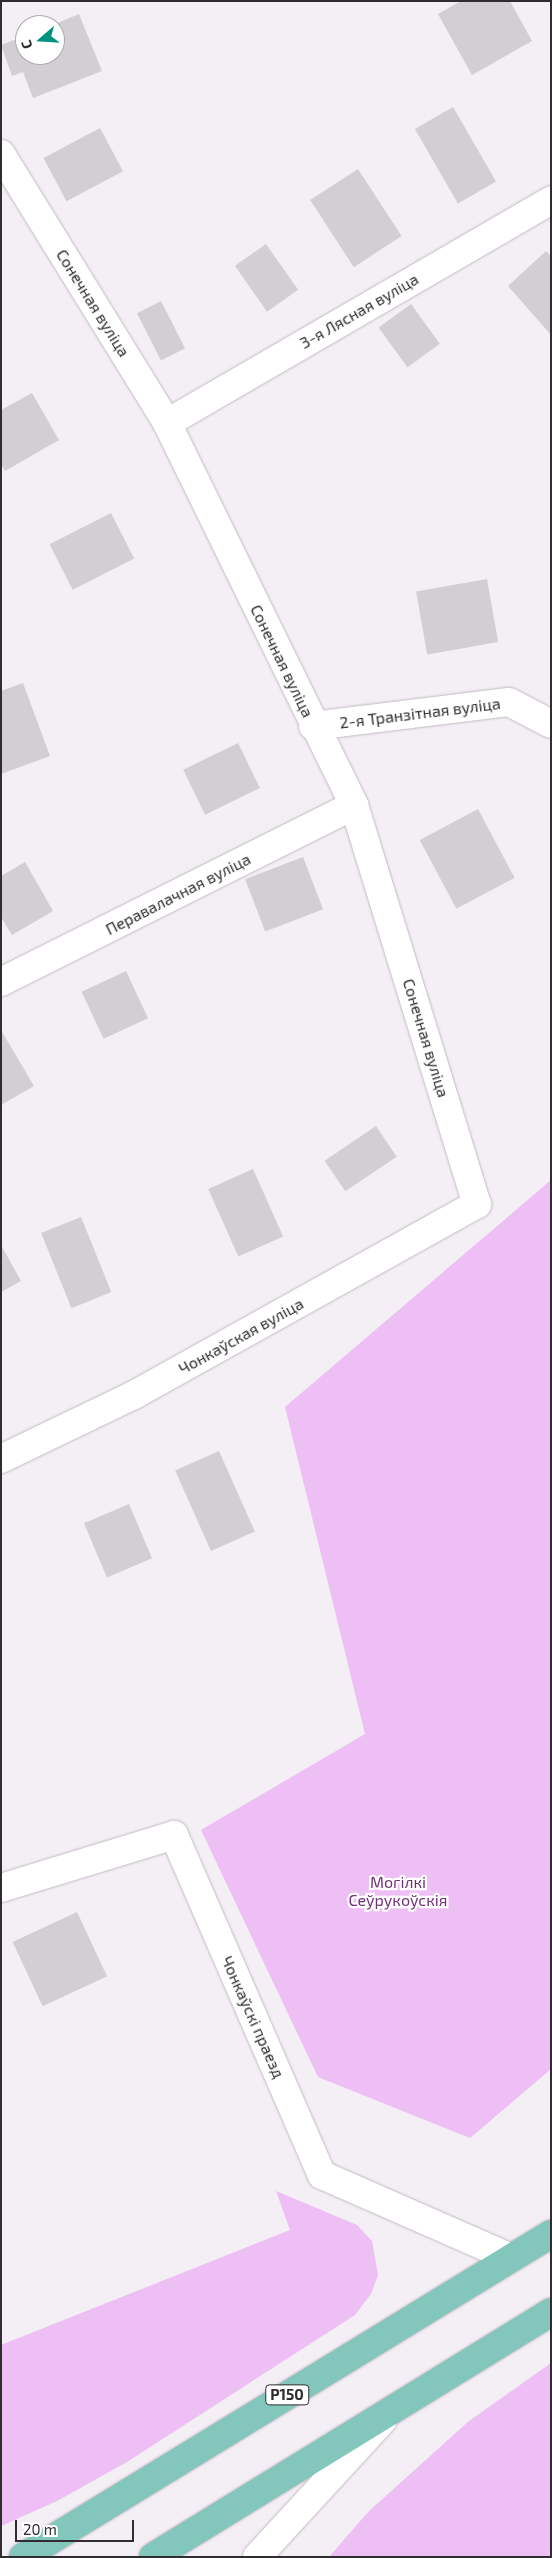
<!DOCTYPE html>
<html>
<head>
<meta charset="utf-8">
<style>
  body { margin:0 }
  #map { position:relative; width:552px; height:2558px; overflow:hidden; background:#f4eef5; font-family:"Exo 2",sans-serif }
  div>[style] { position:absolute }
  .green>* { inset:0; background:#eebff4 }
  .building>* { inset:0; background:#d3cdd4; transform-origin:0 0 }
  .roads { filter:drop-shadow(0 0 1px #c0bbc1) drop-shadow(0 0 1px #c0bbc1) }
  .minor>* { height:28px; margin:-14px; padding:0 14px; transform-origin:14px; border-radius:14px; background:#fff }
  .major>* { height:28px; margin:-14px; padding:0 14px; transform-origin:14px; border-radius:14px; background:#83c6bb }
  span { translate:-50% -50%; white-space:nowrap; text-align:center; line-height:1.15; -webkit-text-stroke:4.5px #fff; paint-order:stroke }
  .shield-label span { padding:1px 4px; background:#fff; border:1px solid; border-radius:4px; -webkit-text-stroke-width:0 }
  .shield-label { font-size:15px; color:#2f2d2f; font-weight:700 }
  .street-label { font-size:16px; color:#2f2d2f }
  .park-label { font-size:16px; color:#703278 }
  .frame { position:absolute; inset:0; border:2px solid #2f2d2f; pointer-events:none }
  .north { position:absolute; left:15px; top:15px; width:50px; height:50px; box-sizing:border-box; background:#fff; border:1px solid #acabac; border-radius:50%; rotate:251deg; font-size:14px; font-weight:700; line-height:20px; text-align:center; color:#2f2d2f }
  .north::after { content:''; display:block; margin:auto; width:18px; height:22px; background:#00927e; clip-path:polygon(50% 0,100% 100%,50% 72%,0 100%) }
  .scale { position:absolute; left:15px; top:2520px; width:119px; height:22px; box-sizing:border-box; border:2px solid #2f2d2f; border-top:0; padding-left:6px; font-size:15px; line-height:18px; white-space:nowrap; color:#2f2d2f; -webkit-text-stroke:4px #fff; paint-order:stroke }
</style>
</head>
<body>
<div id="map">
  <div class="green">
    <div style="clip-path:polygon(551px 1180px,551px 2069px,470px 2138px,318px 2077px,201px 1830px,365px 1734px,285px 1407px)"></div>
    <div style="clip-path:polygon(276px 2191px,357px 2225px,372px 2241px,378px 2275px,371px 2294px,355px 2315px,127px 2462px,57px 2501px,1px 2526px,1px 2345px,290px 2230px)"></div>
    <div style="clip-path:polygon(551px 2363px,551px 2557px,329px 2557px,368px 2512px,469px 2421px)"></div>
  </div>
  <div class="building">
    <div style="clip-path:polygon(461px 1px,510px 1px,532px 41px,472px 75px,438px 14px)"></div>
    <div style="clip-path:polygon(79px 14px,102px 71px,33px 98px,23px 72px,12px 76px,1px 45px,25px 36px,25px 55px,55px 55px,55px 24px)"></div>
    <div style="left:453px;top:107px;width:86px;height:44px;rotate:60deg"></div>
    <div style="left:100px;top:128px;width:49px;height:64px;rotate:62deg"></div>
    <div style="left:358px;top:169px;width:80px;height:57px;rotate:57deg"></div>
    <div style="left:266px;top:244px;width:56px;height:38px;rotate:55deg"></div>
    <div style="clip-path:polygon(546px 251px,551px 256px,551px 335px,508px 286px)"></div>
    <div style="left:161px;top:301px;width:53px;height:27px;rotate:63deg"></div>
    <div style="left:411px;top:304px;width:49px;height:40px;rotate:54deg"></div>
    <div style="clip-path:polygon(32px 393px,59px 440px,5px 471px,1px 464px,1px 410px)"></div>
    <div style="left:111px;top:513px;width:51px;height:69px;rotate:63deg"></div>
    <div style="left:487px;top:579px;width:64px;height:72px;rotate:80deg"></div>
    <div style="clip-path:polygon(23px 683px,50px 756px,1px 774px,1px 691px)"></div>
    <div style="left:238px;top:743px;width:50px;height:61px;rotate:64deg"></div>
    <div style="left:478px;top:809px;width:78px;height:66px;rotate:62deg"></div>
    <div style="left:303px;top:857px;width:56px;height:62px;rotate:69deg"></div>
    <div style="clip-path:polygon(25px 862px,53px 911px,12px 935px,1px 917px,1px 876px)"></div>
    <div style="left:126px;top:971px;width:52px;height:49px;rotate:65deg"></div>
    <div style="clip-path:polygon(1px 1030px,34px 1086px,1px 1105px)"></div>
    <div style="left:376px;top:1126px;width:37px;height:62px;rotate:56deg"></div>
    <div style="left:253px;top:1169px;width:74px;height:49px;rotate:66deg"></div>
    <div style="left:81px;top:1217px;width:81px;height:43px;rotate:68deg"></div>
    <div style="clip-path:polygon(1px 1245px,21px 1281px,1px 1292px)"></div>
    <div style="left:219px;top:1451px;width:88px;height:48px;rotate:66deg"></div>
    <div style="left:129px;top:1504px;width:59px;height:49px;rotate:67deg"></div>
    <div style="left:77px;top:1912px;width:71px;height:71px;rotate:65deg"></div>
  </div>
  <div class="roads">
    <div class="minor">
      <div style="left:1px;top:154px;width:316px;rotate:58.3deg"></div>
      <div style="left:167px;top:423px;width:425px;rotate:63.9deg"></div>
      <div style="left:354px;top:805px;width:418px;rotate:72.9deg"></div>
      <div style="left:477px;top:1204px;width:393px;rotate:150.9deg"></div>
      <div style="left:134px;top:1395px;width:148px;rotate:154.3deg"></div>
      <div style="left:167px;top:423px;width:444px;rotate:-30.1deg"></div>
      <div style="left:313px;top:726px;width:197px;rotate:-7deg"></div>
      <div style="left:509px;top:702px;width:47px;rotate:27.6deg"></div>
      <div style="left:1px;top:982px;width:395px;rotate:-26.6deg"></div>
      <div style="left:1px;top:1888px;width:181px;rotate:-17deg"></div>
      <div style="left:174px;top:1835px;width:371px;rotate:66.5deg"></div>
      <div style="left:322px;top:2175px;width:206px;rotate:23.7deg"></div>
      <div style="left:257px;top:2557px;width:186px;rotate:-47.4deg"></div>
    </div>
    <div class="major">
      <div style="left:23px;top:2557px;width:619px;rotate:-31.46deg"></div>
      <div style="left:153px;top:2557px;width:467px;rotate:-31.6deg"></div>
    </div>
  </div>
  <div class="shield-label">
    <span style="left:287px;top:2395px">Р150</span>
  </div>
  <div class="street-label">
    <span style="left:93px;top:303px;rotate:58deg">Сонечная вуліца</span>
    <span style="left:359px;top:311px;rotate:-30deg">3-я Лясная вуліца</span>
    <span style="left:282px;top:661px;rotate:64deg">Сонечная вуліца</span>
    <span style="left:420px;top:713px;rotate:-7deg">2-я Транзітная вуліца</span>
    <span style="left:178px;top:894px;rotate:-27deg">Перавалачная вуліца</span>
    <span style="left:426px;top:1038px;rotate:73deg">Сонечная вуліца</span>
    <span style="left:241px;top:1336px;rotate:-29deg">Чонкаўская вуліца</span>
    <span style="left:253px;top:2017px;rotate:66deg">Чонкаўскі праезд</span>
  </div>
  <div class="park-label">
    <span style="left:398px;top:1891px">Могілкі<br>Сеўрукоўскія</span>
  </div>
  <div class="frame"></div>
  <div class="north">С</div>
  <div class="scale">20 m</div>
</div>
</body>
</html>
